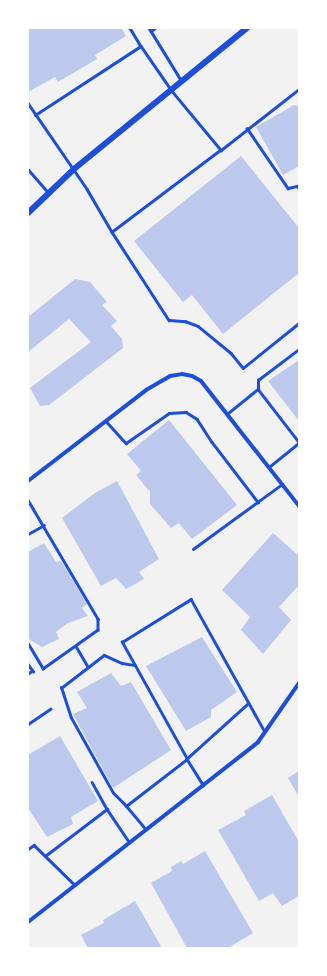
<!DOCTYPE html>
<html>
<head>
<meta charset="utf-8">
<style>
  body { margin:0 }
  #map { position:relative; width:327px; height:976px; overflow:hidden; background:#f2f2f2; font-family:Mulish,sans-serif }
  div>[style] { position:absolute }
  .building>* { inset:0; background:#bdc9ec }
  .service>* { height:2.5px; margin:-1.25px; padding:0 1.25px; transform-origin:1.25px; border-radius:1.25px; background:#1d4ed8 }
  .minor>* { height:4px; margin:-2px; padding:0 2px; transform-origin:2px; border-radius:2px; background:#1d4ed8 }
  .tertiary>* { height:6px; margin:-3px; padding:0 3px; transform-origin:3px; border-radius:3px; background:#1d4ed8 }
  span { translate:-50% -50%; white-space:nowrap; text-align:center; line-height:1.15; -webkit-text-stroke:3.5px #fff; paint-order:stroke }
  .frame { position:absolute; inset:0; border:29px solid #fff; pointer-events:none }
</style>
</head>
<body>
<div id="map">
  <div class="building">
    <div style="clip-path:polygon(28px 28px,121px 28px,126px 36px,95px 55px,97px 59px,58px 82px,55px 77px,28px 92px)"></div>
    <div style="clip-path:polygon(294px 105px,299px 106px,299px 166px,283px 175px,256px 127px)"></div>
    <div style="clip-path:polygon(241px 156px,299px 228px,299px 273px,223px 334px,192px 295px,183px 302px,134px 241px)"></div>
    <div style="clip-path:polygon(75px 279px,90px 282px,107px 302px,102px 305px,117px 321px,111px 326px,122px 339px,123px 348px,49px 405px,40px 406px,30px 388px,91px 342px,69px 319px,28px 352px,28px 317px)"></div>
    <div style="clip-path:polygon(299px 360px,299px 421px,268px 381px)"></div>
    <div style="clip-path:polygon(169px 420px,237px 505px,192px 539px,179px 523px,171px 528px,150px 504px,150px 492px,136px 475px,141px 471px,127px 454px)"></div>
    <div style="clip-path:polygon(117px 481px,159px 559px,139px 572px,144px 579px,126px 589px,116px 578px,101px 586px,62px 518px,95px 493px)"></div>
    <div style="clip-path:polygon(273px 533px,299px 556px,299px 585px,279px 607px,291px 620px,263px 654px,241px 630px,250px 617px,222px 590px)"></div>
    <div style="clip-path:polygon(44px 543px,56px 562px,61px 561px,87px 604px,82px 608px,88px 616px,68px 623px,56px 632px,59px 639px,42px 647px,30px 640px,28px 637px,28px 552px)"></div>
    <div style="clip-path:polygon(202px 637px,237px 692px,211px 710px,211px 717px,186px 731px,146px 666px)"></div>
    <div style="clip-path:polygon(111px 673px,121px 686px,131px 682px,171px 750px,113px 788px,73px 714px,87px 708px,77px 692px)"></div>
    <div style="clip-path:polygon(60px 736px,98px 801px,71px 817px,73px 824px,47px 837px,28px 808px,28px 755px)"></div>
    <div style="clip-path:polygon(299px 771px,299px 797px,288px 778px)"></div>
    <div style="clip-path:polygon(272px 795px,299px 842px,299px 896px,282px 906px,273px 893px,259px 901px,218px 830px,246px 815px,244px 811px)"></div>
    <div style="clip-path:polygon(205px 851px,253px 933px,228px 948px,187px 948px,151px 883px,172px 871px,171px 867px,181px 861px,183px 864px)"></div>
    <div style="clip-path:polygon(135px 901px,162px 948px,88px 948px,81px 935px,104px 923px,103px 920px)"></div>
  </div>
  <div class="service">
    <div style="left:130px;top:28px;width:21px;rotate:59deg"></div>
    <div style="left:149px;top:28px;width:4px;rotate:56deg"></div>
    <div style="left:151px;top:31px;width:5px;rotate:-37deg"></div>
    <div style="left:151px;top:31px;width:57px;rotate:58.5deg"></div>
    <div style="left:28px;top:103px;width:104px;rotate:55.5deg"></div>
    <div style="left:87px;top:189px;width:50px;rotate:59.8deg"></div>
    <div style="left:35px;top:115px;width:126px;rotate:-33.1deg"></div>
    <div style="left:141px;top:46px;width:55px;rotate:55.4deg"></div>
    <div style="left:172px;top:91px;width:77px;rotate:50.3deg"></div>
    <div style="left:221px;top:150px;width:136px;rotate:143deg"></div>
    <div style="left:112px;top:232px;width:105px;rotate:57.1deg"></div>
    <div style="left:169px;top:320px;width:16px;rotate:4deg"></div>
    <div style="left:185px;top:321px;width:14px;rotate:21deg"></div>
    <div style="left:198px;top:326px;width:43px;rotate:39.3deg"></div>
    <div style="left:231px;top:353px;width:19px;rotate:51deg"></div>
    <div style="left:243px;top:368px;width:72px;rotate:-38.8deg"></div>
    <div style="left:247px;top:128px;width:73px;rotate:55.7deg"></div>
    <div style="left:288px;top:188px;width:9px;rotate:-13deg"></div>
    <div style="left:297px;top:186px;width:3px;rotate:45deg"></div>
    <div style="left:221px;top:150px;width:99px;rotate:-38deg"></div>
    <div style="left:28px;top:169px;width:32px;rotate:49deg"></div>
    <div style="left:258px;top:389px;width:67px;rotate:52.3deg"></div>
    <div style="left:227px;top:414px;width:40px;rotate:-39deg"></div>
    <div style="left:258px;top:389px;width:9px;rotate:-90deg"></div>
    <div style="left:258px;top:380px;width:51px;rotate:-37.1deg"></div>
    <div style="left:106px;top:421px;width:30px;rotate:48deg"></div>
    <div style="left:126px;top:443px;width:52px;rotate:-34.9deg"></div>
    <div style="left:169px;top:413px;width:17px;rotate:-3deg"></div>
    <div style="left:186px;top:412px;width:13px;rotate:32deg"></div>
    <div style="left:197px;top:419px;width:27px;rotate:57deg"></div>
    <div style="left:212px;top:442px;width:76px;rotate:52.5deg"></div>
    <div style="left:269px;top:467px;width:38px;rotate:-39deg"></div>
    <div style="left:28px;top:500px;width:138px;rotate:59.5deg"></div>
    <div style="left:98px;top:619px;width:11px;rotate:90deg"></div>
    <div style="left:98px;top:630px;width:67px;rotate:144.7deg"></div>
    <div style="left:43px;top:669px;width:29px;rotate:-121deg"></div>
    <div style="left:28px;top:534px;width:18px;rotate:-29deg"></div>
    <div style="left:193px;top:549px;width:110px;rotate:-36.1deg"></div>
    <div style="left:76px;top:646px;width:24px;rotate:60deg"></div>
    <div style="left:28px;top:664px;width:9px;rotate:54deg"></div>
    <div style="left:33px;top:671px;width:6px;rotate:149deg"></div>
    <div style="left:248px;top:704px;width:82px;rotate:138deg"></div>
    <div style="left:187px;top:759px;width:134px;rotate:-119.1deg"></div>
    <div style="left:122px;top:642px;width:81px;rotate:-31.9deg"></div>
    <div style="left:191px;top:599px;width:152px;rotate:60.9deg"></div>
    <div style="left:28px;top:724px;width:27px;rotate:-34deg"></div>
    <div style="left:92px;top:782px;width:31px;rotate:61deg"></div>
    <div style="left:126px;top:806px;width:18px;rotate:-135deg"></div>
    <div style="left:113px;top:793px;width:86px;rotate:-119.2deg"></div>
    <div style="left:71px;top:718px;width:32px;rotate:-108deg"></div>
    <div style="left:61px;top:688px;width:54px;rotate:-37.5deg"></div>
    <div style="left:104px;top:655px;width:20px;rotate:24deg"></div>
    <div style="left:122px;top:663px;width:13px;rotate:9deg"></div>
    <div style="left:146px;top:830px;width:31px;rotate:-130deg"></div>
    <div style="left:126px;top:806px;width:77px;rotate:-37.6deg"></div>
    <div style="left:187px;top:759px;width:31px;rotate:58deg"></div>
    <div style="left:28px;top:849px;width:7px;rotate:-34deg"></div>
    <div style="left:34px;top:845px;width:57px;rotate:44.3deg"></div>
    <div style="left:45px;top:856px;width:78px;rotate:-37.2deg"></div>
    <div style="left:107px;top:809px;width:40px;rotate:56deg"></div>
  </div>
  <div class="minor">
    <div style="left:28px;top:481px;width:149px;rotate:-37.6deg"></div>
    <div style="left:146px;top:390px;width:28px;rotate:-30deg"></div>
    <div style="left:170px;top:376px;width:12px;rotate:-9deg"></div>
    <div style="left:182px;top:374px;width:10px;rotate:11deg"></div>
    <div style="left:192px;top:376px;width:10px;rotate:29deg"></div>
    <div style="left:201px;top:381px;width:159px;rotate:51.9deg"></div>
    <div style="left:28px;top:922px;width:292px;rotate:-38deg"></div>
    <div style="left:258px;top:742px;width:72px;rotate:-55.2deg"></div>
  </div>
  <div class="tertiary">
    <div style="left:28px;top:213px;width:64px;rotate:-43.7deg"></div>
    <div style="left:74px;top:169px;width:223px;rotate:-39.2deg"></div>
  </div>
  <div class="frame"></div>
</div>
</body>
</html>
